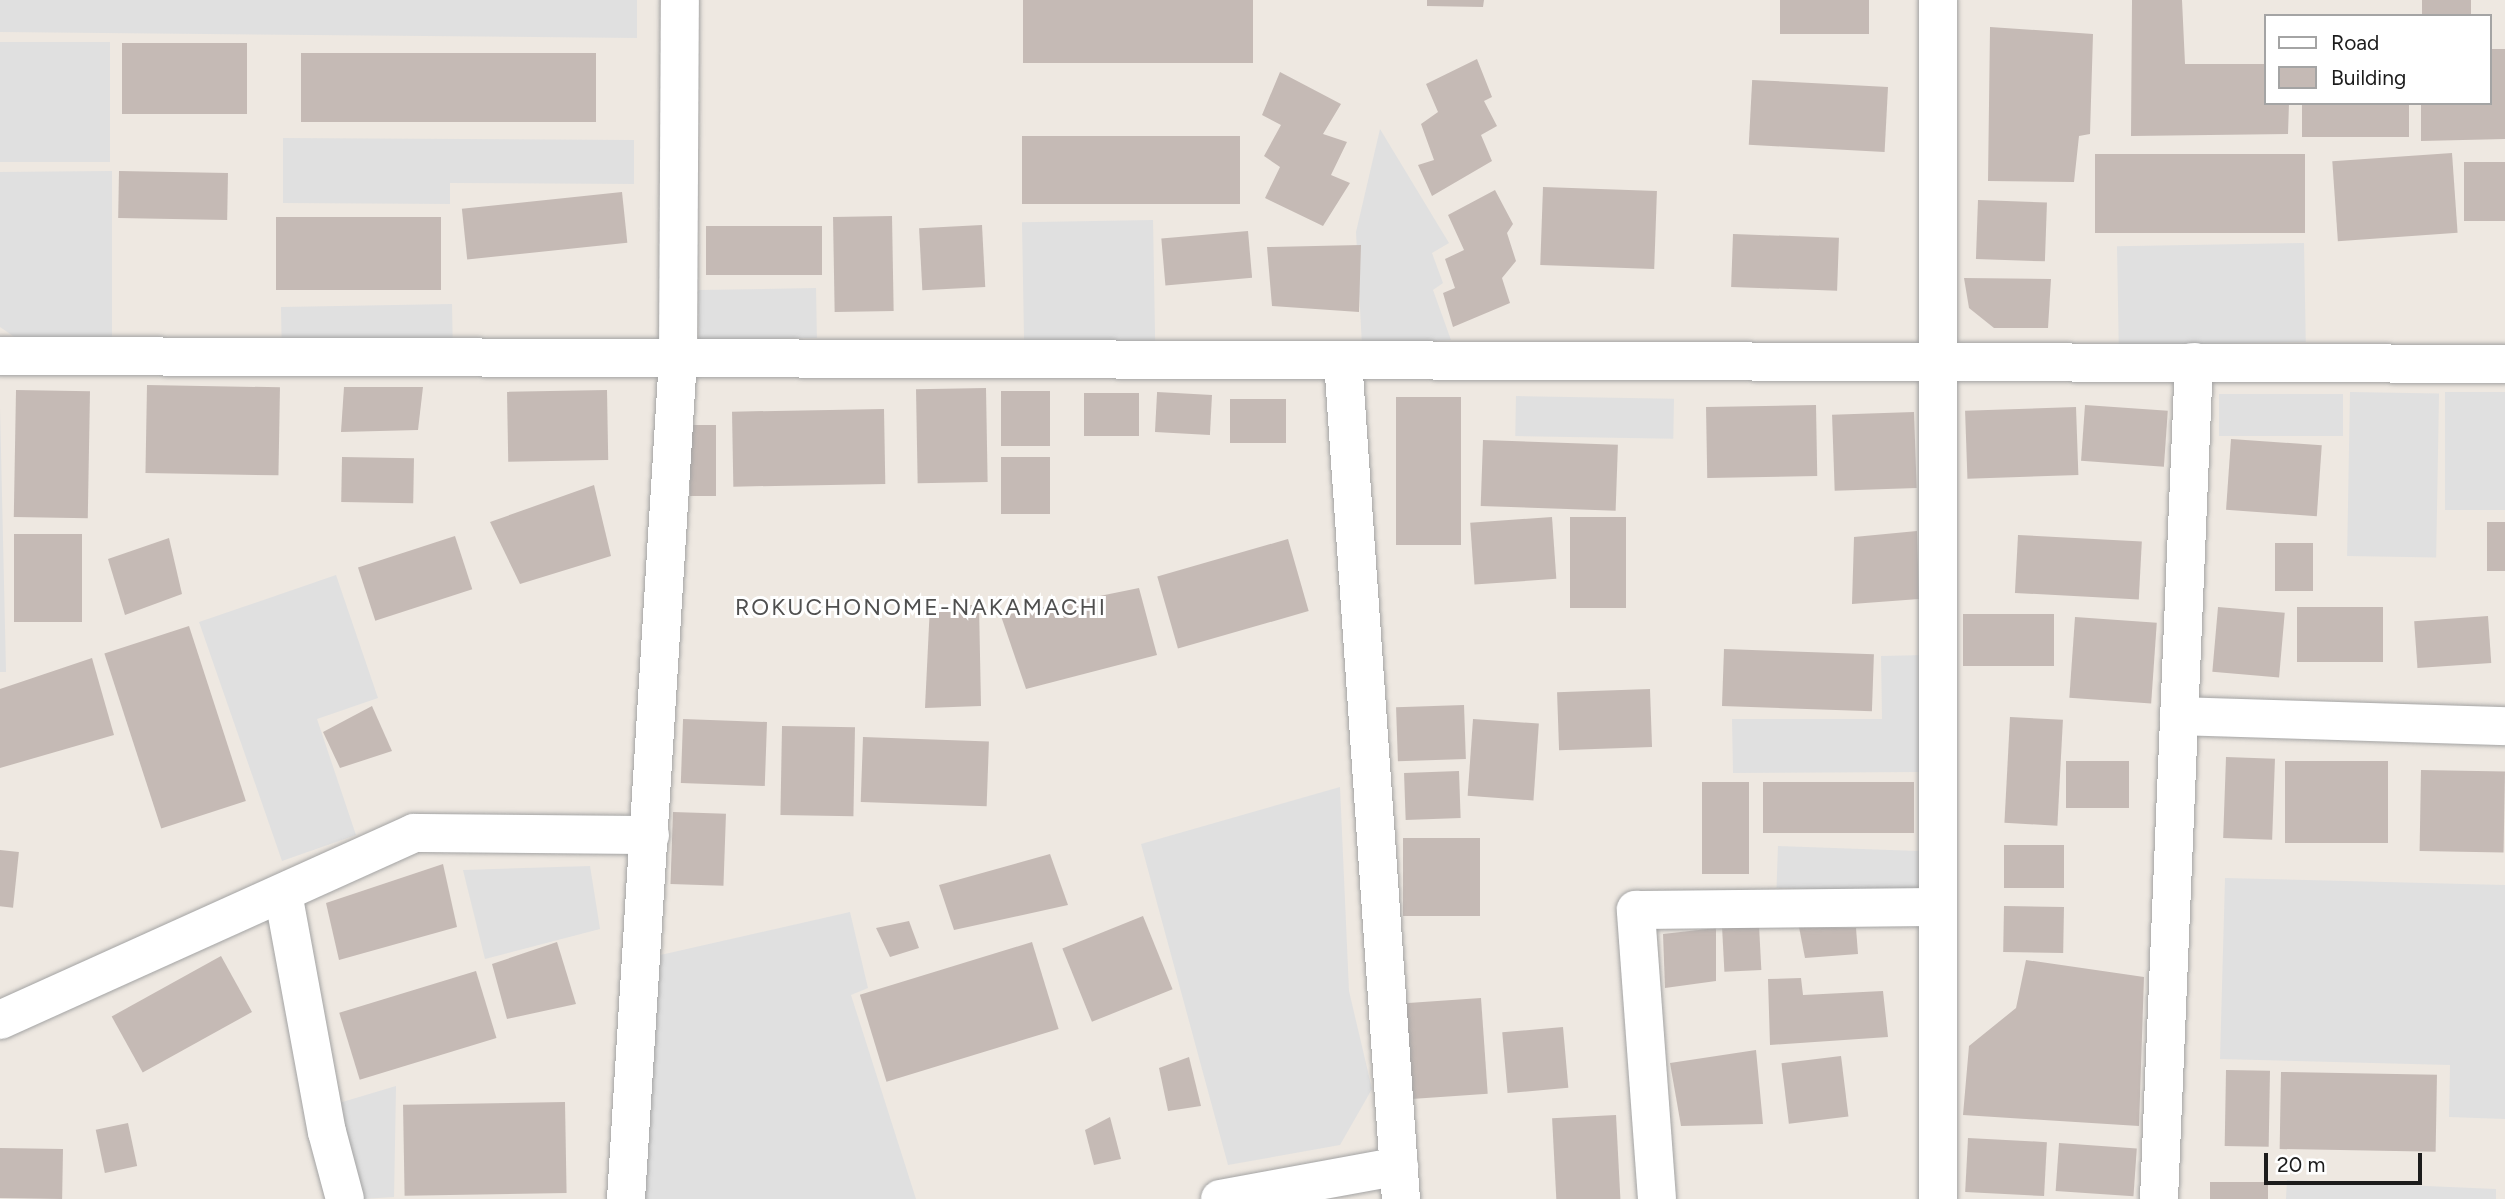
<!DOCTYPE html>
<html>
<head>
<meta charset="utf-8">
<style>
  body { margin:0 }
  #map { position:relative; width:2505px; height:1199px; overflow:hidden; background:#eee8e1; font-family:Figtree,sans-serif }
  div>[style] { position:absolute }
  .parking>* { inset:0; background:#e0e0e0; transform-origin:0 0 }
  .building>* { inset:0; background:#c5bab5; transform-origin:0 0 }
  .roads { filter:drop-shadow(0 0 2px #a3a3a3) drop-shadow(0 0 2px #a3a3a3) }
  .street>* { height:38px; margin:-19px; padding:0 19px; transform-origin:19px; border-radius:19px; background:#fff }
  span { translate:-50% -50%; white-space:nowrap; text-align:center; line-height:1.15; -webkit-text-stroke:6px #fff; paint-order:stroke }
  .quarter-label { font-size:23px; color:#4f4f4f; letter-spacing:2px }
  .legend { position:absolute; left:2264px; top:14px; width:228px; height:91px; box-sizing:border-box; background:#fff; border:2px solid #a4a4a4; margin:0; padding:9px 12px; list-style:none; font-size:21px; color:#1c1c1c }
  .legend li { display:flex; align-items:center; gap:14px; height:35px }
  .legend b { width:35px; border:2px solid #a4a4a4 }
  .scale { position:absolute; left:2264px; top:1153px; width:158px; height:32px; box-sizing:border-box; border:4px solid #1c1c1c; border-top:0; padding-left:9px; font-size:21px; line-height:24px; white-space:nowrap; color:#1c1c1c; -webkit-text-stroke:5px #fff; paint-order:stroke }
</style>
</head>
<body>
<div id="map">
  <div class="parking">
    <div style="clip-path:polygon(0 0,637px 0,637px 38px,0 32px)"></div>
    <div style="left:110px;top:42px;width:120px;height:110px;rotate:90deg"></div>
    <div style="clip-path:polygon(1380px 129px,1449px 243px,1432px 253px,1443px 283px,1433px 290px,1451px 340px,1362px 346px,1356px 232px)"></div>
    <div style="clip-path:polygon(283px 138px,634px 140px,634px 184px,450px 183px,450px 204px,283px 203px)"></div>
    <div style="clip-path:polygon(112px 171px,112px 338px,16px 338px,0 327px,0 172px)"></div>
    <div style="left:1153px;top:220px;width:125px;height:131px;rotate:89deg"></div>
    <div style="left:2304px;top:243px;width:99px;height:187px;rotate:89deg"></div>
    <div style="left:816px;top:288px;width:50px;height:118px;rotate:89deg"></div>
    <div style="left:452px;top:304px;width:39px;height:171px;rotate:89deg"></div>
    <div style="left:2350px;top:392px;width:89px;height:164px;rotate:1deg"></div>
    <div style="left:2445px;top:392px;width:60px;height:118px"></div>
    <div style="left:2219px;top:394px;width:124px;height:42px"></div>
    <div style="left:1516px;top:396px;width:158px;height:40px;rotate:1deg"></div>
    <div style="clip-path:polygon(0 408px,6px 672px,0 672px)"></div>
    <div style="clip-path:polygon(336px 575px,378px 698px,317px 719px,356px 835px,282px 861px,199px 622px)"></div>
    <div style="clip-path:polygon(1926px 655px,1927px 772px,1733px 773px,1732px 719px,1882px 719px,1881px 656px)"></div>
    <div style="clip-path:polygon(1340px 787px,1349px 991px,1372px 1089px,1340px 1145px,1228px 1165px,1141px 844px)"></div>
    <div style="left:1778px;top:846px;width:147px;height:42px;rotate:2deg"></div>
    <div style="clip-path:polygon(590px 866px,600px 929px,485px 959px,463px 870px)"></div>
    <div style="clip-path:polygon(2225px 878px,2505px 885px,2505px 1119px,2449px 1117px,2450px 1065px,2220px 1059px)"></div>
    <div style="clip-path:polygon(850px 912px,868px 988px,851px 995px,916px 1199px,642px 1199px,656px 956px)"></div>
    <div style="clip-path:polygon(396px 1086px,394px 1197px,363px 1199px,339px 1103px)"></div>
    <div style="clip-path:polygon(2287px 1180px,2496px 1189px,2496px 1199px,2286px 1199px)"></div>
  </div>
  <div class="building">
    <div style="left:1023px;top:0;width:230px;height:63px"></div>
    <div style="clip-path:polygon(1427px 0,1484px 0,1483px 7px,1427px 6px)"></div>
    <div style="left:1780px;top:0;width:89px;height:34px"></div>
    <div style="clip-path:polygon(2132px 0,2182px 0,2185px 64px,2265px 64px,2265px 103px,2289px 103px,2288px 134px,2131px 136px)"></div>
    <div style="left:2422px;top:0;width:49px;height:16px"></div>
    <div style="clip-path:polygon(1990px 27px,2093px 34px,2090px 134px,2079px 136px,2074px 182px,1988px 181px)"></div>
    <div style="left:122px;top:43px;width:125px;height:71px"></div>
    <div style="clip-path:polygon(2489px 49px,2505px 49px,2505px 139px,2421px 141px,2421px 103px,2489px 103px)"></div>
    <div style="left:301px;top:53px;width:295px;height:69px"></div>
    <div style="clip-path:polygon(1477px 59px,1492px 97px,1484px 101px,1497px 126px,1481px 135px,1492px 161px,1432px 196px,1418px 165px,1434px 160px,1421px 124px,1438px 112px,1426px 84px)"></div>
    <div style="clip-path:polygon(1280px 72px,1341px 104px,1323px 134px,1347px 142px,1331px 175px,1350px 183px,1323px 226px,1265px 198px,1280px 167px,1264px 156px,1281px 125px,1262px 115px)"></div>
    <div style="left:1888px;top:87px;width:65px;height:136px;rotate:93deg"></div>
    <div style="left:2302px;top:103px;width:107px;height:34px"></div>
    <div style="left:1240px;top:136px;width:68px;height:218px;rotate:90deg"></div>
    <div style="left:2452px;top:153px;width:80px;height:120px;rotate:86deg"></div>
    <div style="left:2095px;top:154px;width:210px;height:79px"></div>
    <div style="left:2505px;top:162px;width:59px;height:41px;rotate:90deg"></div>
    <div style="left:119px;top:171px;width:109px;height:47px;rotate:1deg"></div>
    <div style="left:1543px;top:187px;width:114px;height:78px;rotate:2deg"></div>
    <div style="clip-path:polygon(1495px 190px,1513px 224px,1507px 233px,1516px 261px,1502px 278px,1510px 303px,1453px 327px,1443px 293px,1455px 288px,1445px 259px,1464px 250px,1448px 215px)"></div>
    <div style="left:622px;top:192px;width:51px;height:161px;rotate:84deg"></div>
    <div style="left:1978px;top:200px;width:69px;height:59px;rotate:2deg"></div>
    <div style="left:892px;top:216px;width:95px;height:59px;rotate:89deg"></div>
    <div style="left:276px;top:217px;width:165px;height:73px"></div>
    <div style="left:982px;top:225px;width:62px;height:63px;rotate:87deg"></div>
    <div style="left:706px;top:226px;width:116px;height:49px"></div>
    <div style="left:1248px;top:231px;width:47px;height:87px;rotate:85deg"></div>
    <div style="left:1733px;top:234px;width:106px;height:53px;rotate:2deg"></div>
    <div style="clip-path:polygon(1361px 245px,1359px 312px,1272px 306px,1267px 247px)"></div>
    <div style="clip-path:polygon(1964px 278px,2051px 279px,2048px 328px,1994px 328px,1969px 308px)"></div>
    <div style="left:147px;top:385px;width:133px;height:88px;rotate:1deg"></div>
    <div style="clip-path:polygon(344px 387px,423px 387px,418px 430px,341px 432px)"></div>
    <div style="left:986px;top:388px;width:94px;height:70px;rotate:89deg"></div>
    <div style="left:16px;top:390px;width:74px;height:127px;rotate:1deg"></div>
    <div style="left:607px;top:390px;width:70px;height:100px;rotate:89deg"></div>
    <div style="left:1050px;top:391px;width:55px;height:49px;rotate:90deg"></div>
    <div style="left:1084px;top:393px;width:55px;height:43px"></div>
    <div style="left:1212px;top:395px;width:40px;height:55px;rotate:93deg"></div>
    <div style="left:1461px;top:397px;width:148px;height:65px;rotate:90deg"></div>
    <div style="left:1230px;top:399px;width:56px;height:44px"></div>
    <div style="left:1816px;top:405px;width:71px;height:110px;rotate:89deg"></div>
    <div style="left:2085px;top:405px;width:83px;height:56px;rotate:4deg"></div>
    <div style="left:2076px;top:407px;width:68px;height:111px;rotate:88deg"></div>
    <div style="left:884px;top:409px;width:75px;height:152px;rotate:89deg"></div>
    <div style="left:1914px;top:412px;width:76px;height:82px;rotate:88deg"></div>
    <div style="left:690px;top:425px;width:26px;height:71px"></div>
    <div style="left:2231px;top:439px;width:91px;height:71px;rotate:4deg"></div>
    <div style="left:1483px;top:440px;width:135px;height:66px;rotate:2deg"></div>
    <div style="left:342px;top:457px;width:72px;height:45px;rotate:1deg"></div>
    <div style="left:1050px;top:457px;width:57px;height:49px;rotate:90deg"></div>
    <div style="clip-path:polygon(594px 485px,611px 556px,520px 584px,490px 522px)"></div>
    <div style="left:1552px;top:517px;width:62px;height:82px;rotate:86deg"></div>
    <div style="left:1626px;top:517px;width:91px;height:56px;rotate:90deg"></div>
    <div style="left:2487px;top:522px;width:18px;height:49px"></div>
    <div style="clip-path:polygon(1917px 531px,1919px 599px,1852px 604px,1854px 537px)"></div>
    <div style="left:14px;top:534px;width:68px;height:88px"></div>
    <div style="left:2018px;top:535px;width:124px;height:58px;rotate:3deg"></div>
    <div style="left:455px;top:536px;width:56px;height:102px;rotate:72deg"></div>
    <div style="clip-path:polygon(169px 538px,182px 594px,125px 615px,108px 559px)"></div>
    <div style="left:1288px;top:539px;width:75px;height:136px;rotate:74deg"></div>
    <div style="left:2275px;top:543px;width:38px;height:48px"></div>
    <div style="clip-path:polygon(1139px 588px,1157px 655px,1026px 689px,1001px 616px)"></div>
    <div style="clip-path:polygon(930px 605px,979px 605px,981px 706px,925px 708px)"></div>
    <div style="left:2218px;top:607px;width:67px;height:65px;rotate:5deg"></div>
    <div style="left:2383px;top:607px;width:55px;height:86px;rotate:90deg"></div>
    <div style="left:1963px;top:614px;width:91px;height:52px"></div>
    <div style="left:2488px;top:616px;width:47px;height:74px;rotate:86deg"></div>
    <div style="left:2075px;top:617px;width:82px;height:81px;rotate:4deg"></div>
    <div style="left:189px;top:626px;width:184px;height:89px;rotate:72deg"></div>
    <div style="left:1724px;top:649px;width:150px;height:57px;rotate:2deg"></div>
    <div style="clip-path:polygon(92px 658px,114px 735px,0 768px,0 689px)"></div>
    <div style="left:1650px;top:689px;width:58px;height:93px;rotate:88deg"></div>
    <div style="left:1464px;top:705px;width:54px;height:68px;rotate:88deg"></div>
    <div style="clip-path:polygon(372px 706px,392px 751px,340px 768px,323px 732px)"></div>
    <div style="left:2010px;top:717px;width:53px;height:106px;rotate:3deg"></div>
    <div style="left:1473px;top:719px;width:66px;height:77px;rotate:4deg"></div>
    <div style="left:767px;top:722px;width:64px;height:84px;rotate:92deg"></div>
    <div style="left:782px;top:726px;width:73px;height:89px;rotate:1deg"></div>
    <div style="left:863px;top:737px;width:126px;height:65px;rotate:2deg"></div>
    <div style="left:2226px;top:757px;width:49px;height:81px;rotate:2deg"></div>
    <div style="left:2066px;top:761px;width:63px;height:47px"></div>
    <div style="left:2285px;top:761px;width:103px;height:82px"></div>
    <div style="left:2421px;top:770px;width:84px;height:81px;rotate:1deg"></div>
    <div style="left:1459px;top:771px;width:47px;height:55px;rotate:88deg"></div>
    <div style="left:1702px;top:782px;width:47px;height:92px"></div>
    <div style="left:1763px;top:782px;width:151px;height:51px"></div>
    <div style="left:673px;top:812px;width:53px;height:72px;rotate:2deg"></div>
    <div style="left:1480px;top:838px;width:78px;height:77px;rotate:90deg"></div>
    <div style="left:2004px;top:845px;width:60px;height:43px"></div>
    <div style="left:0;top:850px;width:19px;height:56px;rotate:6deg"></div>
    <div style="clip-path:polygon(1050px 854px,1068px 905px,954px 930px,939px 885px)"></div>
    <div style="clip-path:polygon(443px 864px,457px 927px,339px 960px,326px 903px)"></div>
    <div style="left:2004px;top:906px;width:60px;height:46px;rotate:1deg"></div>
    <div style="left:1143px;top:916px;width:79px;height:87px;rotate:68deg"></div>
    <div style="clip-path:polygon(909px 921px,919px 948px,890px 957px,876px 928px)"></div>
    <div style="left:1759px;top:925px;width:45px;height:37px;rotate:87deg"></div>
    <div style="clip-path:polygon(1799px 927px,1856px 928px,1858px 954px,1805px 958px)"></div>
    <div style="clip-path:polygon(1716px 928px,1716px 981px,1665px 988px,1663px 934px)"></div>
    <div style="clip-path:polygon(557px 942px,576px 1004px,507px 1019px,492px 964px)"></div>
    <div style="left:1032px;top:942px;width:91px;height:180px;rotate:73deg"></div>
    <div style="left:221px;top:956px;width:64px;height:125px;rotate:61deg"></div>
    <div style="clip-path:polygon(2026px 960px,2144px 977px,2139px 1126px,1963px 1115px,1969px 1046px,2016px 1008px)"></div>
    <div style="left:476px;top:971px;width:70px;height:143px;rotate:73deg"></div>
    <div style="clip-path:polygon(1801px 978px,1803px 995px,1883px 991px,1888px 1037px,1770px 1045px,1768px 979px)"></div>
    <div style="left:1481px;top:998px;width:96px;height:80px;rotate:86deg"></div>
    <div style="left:1563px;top:1027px;width:61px;height:61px;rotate:85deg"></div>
    <div style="clip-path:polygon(1756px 1050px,1763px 1124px,1681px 1126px,1670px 1063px)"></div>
    <div style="left:1841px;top:1056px;width:61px;height:60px;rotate:83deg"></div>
    <div style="clip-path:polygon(1189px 1057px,1201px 1106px,1168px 1111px,1159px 1068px)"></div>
    <div style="left:2226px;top:1070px;width:44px;height:76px;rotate:1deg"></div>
    <div style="left:2281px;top:1072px;width:156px;height:77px;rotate:1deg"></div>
    <div style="left:565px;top:1102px;width:91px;height:162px;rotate:89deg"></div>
    <div style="left:1616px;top:1115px;width:84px;height:64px;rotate:87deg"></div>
    <div style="clip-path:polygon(1110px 1117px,1121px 1159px,1094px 1165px,1085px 1130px)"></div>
    <div style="left:128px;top:1123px;width:44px;height:33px;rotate:78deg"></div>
    <div style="left:1968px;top:1138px;width:79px;height:54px;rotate:3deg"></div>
    <div style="left:2059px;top:1143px;width:78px;height:48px;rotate:4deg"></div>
    <div style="left:63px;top:1149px;width:50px;height:63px;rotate:91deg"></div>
    <div style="left:2210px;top:1182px;width:58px;height:17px"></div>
  </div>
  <div class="roads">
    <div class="street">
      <div style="left:0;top:356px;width:2505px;rotate:0.18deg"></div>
      <div style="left:1343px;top:360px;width:841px;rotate:86.05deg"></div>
      <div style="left:2179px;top:716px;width:326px;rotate:1.8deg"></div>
      <div style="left:283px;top:893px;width:243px;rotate:79.6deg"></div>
      <div style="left:327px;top:1132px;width:69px;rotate:75deg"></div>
      <div style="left:0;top:1020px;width:454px;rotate:-24.3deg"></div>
      <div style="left:414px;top:833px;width:236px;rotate:0.5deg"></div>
      <div style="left:626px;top:1199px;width:843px;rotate:-86.46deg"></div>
      <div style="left:678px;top:358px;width:358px;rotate:-89.7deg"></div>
      <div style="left:1220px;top:1199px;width:182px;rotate:-10.4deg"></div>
      <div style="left:1657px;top:1199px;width:290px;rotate:-94.2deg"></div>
      <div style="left:1636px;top:910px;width:301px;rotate:-0.6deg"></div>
      <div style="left:1938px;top:1199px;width:1199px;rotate:-90deg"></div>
      <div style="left:2159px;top:1199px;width:838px;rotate:-87.61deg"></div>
    </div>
  </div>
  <div class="quarter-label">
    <span style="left:921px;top:607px">ROKUCHONOME-NAKAMACHI</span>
  </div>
  <ul class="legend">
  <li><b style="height:9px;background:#fff"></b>Road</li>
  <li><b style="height:19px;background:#c5bab5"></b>Building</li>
  </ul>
  <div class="scale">20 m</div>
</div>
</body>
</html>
